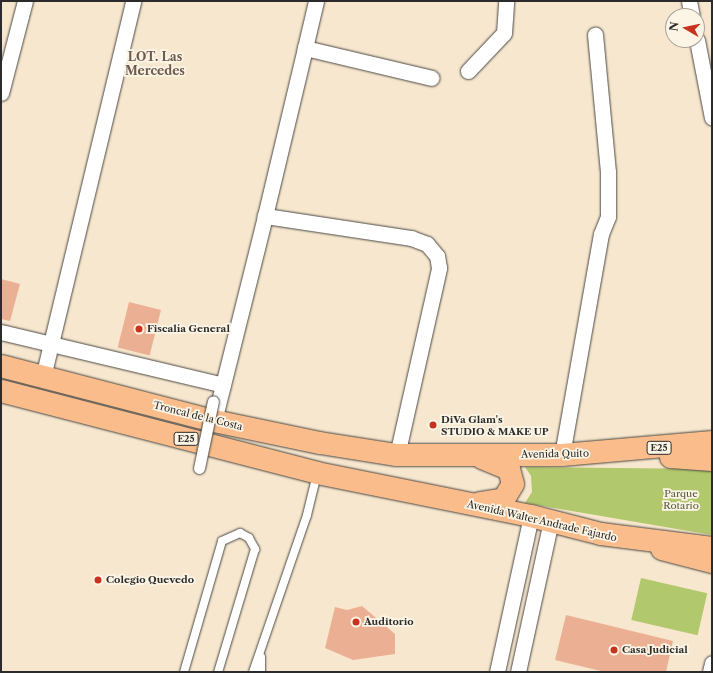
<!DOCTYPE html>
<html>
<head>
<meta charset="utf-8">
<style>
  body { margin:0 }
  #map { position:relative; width:713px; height:673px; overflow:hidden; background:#f7e7ce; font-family:"Libre Caslon Text",serif }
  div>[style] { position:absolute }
  .green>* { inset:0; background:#b2c86c; transform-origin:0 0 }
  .building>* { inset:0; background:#ebb093; transform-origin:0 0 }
  .roads { filter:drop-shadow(0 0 1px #4a4743) drop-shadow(0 0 1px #4a4743) }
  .service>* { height:8px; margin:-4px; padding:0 4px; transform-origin:4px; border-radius:4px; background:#fff }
  .minor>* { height:15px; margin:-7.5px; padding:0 7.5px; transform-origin:7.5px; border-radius:7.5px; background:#fff }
  .primary>* { height:22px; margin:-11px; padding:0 11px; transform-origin:11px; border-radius:11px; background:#f9bc8a }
  .trunk>* { height:22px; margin:-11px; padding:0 11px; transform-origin:11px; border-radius:11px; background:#f9bc8a }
  .bridges { filter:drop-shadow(0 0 1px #4a4743) drop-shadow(0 0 1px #4a4743) }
  .pedestrian-bridge>* { height:11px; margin:-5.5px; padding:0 5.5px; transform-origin:5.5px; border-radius:5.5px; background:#fff }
  .dots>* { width:11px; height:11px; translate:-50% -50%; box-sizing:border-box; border:2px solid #fcf5e5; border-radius:50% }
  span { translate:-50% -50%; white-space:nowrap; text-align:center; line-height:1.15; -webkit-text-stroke:3.5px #fcf5e5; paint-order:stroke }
  .shield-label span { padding:1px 3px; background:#fcf5e5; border:1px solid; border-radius:3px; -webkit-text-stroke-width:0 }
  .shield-label { font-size:9px; color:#2b2b2b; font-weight:700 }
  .poi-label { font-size:10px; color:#2b2b2b; font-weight:700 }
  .left { translate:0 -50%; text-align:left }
  .street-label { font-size:10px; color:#2b2b2b }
  .park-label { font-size:10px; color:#545a3e }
  .quarter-label { font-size:12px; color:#6e5a4f; font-weight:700 }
  .frame { position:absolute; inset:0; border:2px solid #2b2b2b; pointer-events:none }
  .north { position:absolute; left:665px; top:8px; width:40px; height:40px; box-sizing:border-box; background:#fcf5e5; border:1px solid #a8a49b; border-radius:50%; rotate:279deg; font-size:11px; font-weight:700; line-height:16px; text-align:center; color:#2b2b2b }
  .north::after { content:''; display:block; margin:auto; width:14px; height:18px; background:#c8321e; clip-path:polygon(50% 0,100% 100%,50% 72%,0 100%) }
</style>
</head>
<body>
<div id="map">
  <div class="green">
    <div style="clip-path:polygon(525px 467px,712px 469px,712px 535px,525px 503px,532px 492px,531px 476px)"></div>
    <div style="left:641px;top:578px;width:68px;height:43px;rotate:13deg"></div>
  </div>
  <div class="building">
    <div style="clip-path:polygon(1px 279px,20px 284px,10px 321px,1px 319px)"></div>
    <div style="left:129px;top:302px;width:33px;height:47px;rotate:14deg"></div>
    <div style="clip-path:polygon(362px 606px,395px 634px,395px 654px,353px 660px,325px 648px,335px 607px,347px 610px)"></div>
    <div style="clip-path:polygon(566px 615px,673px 641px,666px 672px,605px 672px,555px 660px)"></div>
  </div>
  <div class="roads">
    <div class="service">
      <div style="left:261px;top:657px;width:15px;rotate:90deg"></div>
      <div style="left:184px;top:672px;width:136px;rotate:-73.8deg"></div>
      <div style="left:222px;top:541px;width:20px;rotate:-24deg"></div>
      <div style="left:240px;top:533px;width:10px;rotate:29deg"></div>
      <div style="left:249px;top:538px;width:13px;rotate:61deg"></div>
      <div style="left:255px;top:549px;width:128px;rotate:106.7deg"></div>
      <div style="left:253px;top:672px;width:166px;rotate:-71deg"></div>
      <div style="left:307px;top:515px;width:42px;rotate:-76.3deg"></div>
    </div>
    <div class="minor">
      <div style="left:689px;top:1px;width:15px;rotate:79deg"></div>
      <div style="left:697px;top:40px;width:79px;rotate:79.1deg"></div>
      <div style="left:305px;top:48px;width:48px;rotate:-76.8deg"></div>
      <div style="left:468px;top:71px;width:52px;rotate:-46.5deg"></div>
      <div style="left:504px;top:33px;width:32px;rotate:-86deg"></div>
      <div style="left:1px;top:93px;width:95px;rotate:-75.4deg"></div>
      <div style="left:1px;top:332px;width:228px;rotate:13.4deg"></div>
      <div style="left:43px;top:377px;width:387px;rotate:-76.5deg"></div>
      <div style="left:214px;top:421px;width:211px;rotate:-76deg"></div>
      <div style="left:397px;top:455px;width:192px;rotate:-77.3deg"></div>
      <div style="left:439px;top:268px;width:12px;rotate:-99deg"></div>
      <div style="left:437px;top:256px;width:16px;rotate:-130deg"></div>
      <div style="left:427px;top:244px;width:17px;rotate:-159deg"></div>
      <div style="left:411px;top:238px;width:148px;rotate:-171.4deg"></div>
      <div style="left:265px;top:216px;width:173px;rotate:-76.6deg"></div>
      <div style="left:305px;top:48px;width:130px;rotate:13.3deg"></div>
      <div style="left:562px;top:455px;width:224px;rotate:-80deg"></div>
      <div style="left:601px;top:234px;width:18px;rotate:-68deg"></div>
      <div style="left:608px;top:217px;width:45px;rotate:-90deg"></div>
      <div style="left:608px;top:172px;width:138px;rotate:-95.4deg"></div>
      <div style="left:497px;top:672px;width:160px;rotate:-77.7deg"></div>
      <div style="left:518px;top:672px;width:155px;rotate:-77.7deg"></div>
      <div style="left:710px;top:672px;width:9px;rotate:-77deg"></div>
    </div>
    <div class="primary">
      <div style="left:662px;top:549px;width:52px;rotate:14.6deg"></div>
    </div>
    <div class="trunk">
      <div style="left:1px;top:366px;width:220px;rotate:14.5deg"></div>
      <div style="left:214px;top:421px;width:108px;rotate:11.7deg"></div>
      <div style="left:320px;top:443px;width:78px;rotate:8.9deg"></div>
      <div style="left:397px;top:455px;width:165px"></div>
      <div style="left:562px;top:455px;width:151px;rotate:-5deg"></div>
      <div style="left:1px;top:391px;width:326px;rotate:14.5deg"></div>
      <div style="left:317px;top:473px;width:218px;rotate:11.4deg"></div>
      <div style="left:531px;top:516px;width:72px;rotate:14.4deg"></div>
      <div style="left:601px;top:534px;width:112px;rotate:7.2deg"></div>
      <div style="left:671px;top:457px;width:41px;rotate:4.2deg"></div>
      <div style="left:480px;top:503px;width:24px;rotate:-9deg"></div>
      <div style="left:504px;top:499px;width:17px;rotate:-59deg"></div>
      <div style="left:513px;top:484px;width:16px;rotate:-105deg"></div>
      <div style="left:509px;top:469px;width:29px;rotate:-158deg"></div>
    </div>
  </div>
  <div class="bridges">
    <div class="pedestrian-bridge">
      <div style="left:199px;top:468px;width:68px;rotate:-78.2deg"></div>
    </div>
  </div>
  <div class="dots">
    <div style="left:139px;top:329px;background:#c8321e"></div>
    <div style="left:433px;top:425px;background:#c8321e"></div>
    <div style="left:98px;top:580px;background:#c8321e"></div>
    <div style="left:356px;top:622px;background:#c8321e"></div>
    <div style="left:614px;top:650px;background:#c8321e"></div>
  </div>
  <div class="shield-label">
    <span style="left:186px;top:439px">E25</span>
    <span style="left:659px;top:448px">E25</span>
  </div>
  <div class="poi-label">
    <span class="left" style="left:147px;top:329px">Fiscalía General</span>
    <span class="left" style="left:441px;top:425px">DiVa Glam's<br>STUDIO &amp; MAKE UP</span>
    <span class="left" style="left:106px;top:580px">Colegio Quevedo</span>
    <span class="left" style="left:364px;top:622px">Auditorio</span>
    <span class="left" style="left:622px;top:650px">Casa Judicial</span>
  </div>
  <div class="street-label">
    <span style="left:198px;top:416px;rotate:14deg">Troncal de la Costa</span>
    <span style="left:555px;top:454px;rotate:-1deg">Avenida Quito</span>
    <span style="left:542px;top:521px;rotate:13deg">Avenida Walter Andrade Fajardo</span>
  </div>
  <div class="park-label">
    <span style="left:681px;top:499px">Parque<br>Rotario</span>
  </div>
  <div class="quarter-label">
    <span style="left:155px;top:64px">LOT. Las<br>Mercedes</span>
  </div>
  <div class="frame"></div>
  <div class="north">N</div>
</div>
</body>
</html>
